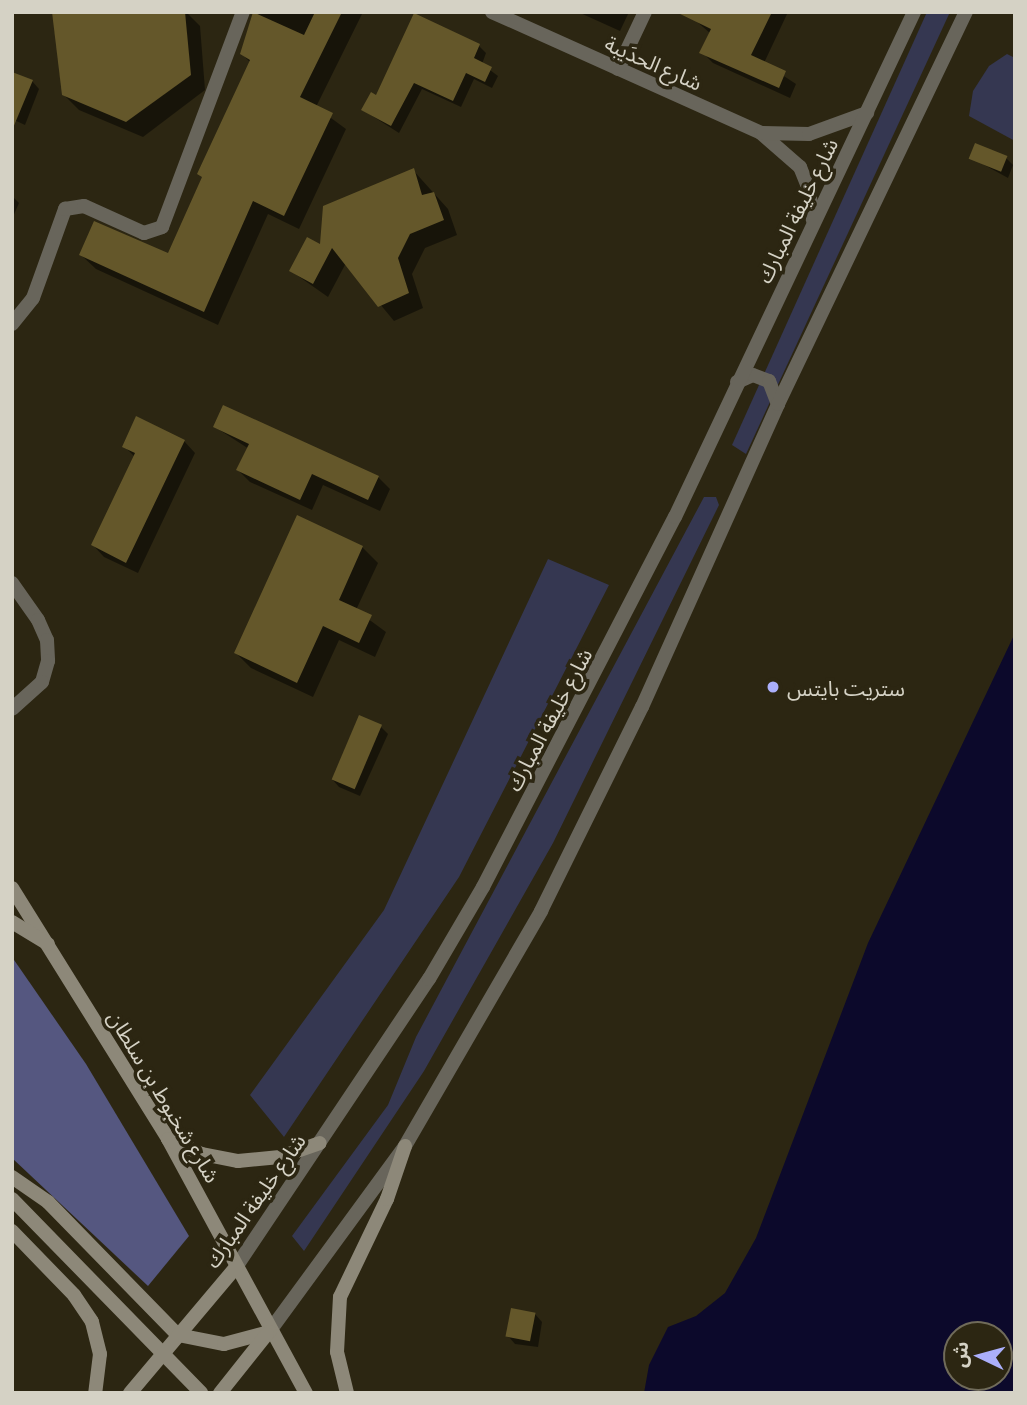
<!DOCTYPE html>
<html>
<head>
<meta charset="utf-8">
<style>
  body { margin:0 }
  #map { position:relative; width:1027px; height:1405px; overflow:hidden; background:#2c2612; font-family:Literata,"Noto Sans Arabic",serif }
  div>[style] { position:absolute }
  .green>* { inset:0; background:#353751 }
  .forest>* { inset:0; background:#555780 }
  .water>* { inset:0; background:#0c092b }
  .shadow>* { inset:0; background:#0007 }
  .building>* { inset:0; background:#64572a; transform-origin:0 0 }
  .minor>* { height:14px; margin:-7px; padding:0 7px; transform-origin:7px; border-radius:7px; background:#68655b }
  .tertiary>* { height:14px; margin:-7px; padding:0 7px; transform-origin:7px; border-radius:7px; background:#68655b }
  .secondary>* { height:14px; margin:-7px; padding:0 7px; transform-origin:7px; border-radius:7px; background:#8d8879 }
  .dots>* { width:19px; height:19px; translate:-50% -50%; box-sizing:border-box; border:4px solid #2c2612; border-radius:50% }
  span { translate:-50% -50%; white-space:nowrap; text-align:center; line-height:1.15; -webkit-text-stroke:7px #2c2612; paint-order:stroke }
  .street-label { font-size:21px; color:#d5d2c5 }
  .poi-label { font-size:21px; color:#d5d2c5 }
  .left { translate:0 -50%; text-align:left }
  .frame { position:absolute; inset:0; border:14px solid #d5d2c5; pointer-events:none }
  .north { position:absolute; left:943px; top:1321px; width:70px; height:70px; box-sizing:border-box; background:#2c2612; border:2px solid #706b5a; border-radius:50%; rotate:275deg; font-size:19px; font-weight:700; line-height:28px; text-align:center; color:#d5d2c5 }
  .north::after { content:''; display:block; margin:auto; width:24px; height:32px; background:#abaffb; clip-path:polygon(50% 0,100% 100%,50% 72%,0 100%) }
</style>
</head>
<body>
<div id="map">
  <div class="green">
    <div style="clip-path:polygon(927px 12px,950px 12px,746px 454px,732px 445px)"></div>
    <div style="clip-path:polygon(1007px 54px,1015px 58px,1015px 141px,969px 116px,973px 91px,989px 66px)"></div>
    <div style="clip-path:polygon(704px 497px,716px 497px,719px 505px,553px 843px,424px 1071px,304px 1251px,292px 1236px,388px 1105px,416px 1037px)"></div>
    <div style="clip-path:polygon(548px 559px,609px 585px,459px 877px,284px 1137px,250px 1095px,384px 910px)"></div>
  </div>
  <div class="forest">
    <div style="clip-path:polygon(12px 957px,86px 1064px,189px 1236px,148px 1286px,12px 1158px)"></div>
  </div>
  <div class="water">
    <div style="clip-path:polygon(evenodd,1015px 633px,1015px 1393px,644px 1393px,649px 1365px,668px 1327px,696px 1316px,725px 1293px,756px 1238px,868px 943px,1015px 633px,957px 1335px,999px 1335px,999px 1377px,957px 1377px,957px 1335px)"></div>
  </div>
  <div class="shadow">
    <div style="clip-path:polygon(58px 12px,186px 12px,200px 26px,205px 90px,143px 137px,79px 110px,63px 94px)"></div>
    <div style="clip-path:polygon(257px 12px,363px 12px,316px 107px,346px 129px,299px 229px,268px 214px,218px 325px,96px 269px,81px 255px,169px 255px,251px 63px,242px 54px)"></div>
    <div style="clip-path:polygon(578px 12px,629px 12px,620px 31px)"></div>
    <div style="clip-path:polygon(699px 12px,788px 12px,764px 63px,796px 84px,790px 98px,713px 63px,702px 52px,711px 34px,695px 20px)"></div>
    <div style="clip-path:polygon(479px 46px,486px 53px,482px 64px,498px 76px,492px 88px,474px 79px,461px 107px,422px 89px,399px 133px,363px 110px,377px 97px)"></div>
    <div style="clip-path:polygon(32px 81px,39px 89px,25px 125px,12px 119px)"></div>
    <div style="clip-path:polygon(970px 157px,1006px 158px,1013px 165px,1008px 178px)"></div>
    <div style="clip-path:polygon(413px 170px,448px 209px,457px 235px,425px 248px,412px 274px,423px 308px,394px 321px,346px 263px,328px 297px,291px 271px)"></div>
    <div style="clip-path:polygon(12px 196px,19px 203px,12px 219px)"></div>
    <div style="clip-path:polygon(215px 427px,378px 477px,390px 489px,380px 511px,323px 485px,312px 510px,250px 482px,238px 470px,249px 449px)"></div>
    <div style="clip-path:polygon(184px 441px,195px 453px,138px 573px,104px 557px,93px 545px,135px 457px,124px 446px)"></div>
    <div style="clip-path:polygon(362px 547px,378px 563px,356px 610px,386px 632px,375px 657px,339px 640px,313px 697px,251px 668px,236px 653px)"></div>
    <div style="clip-path:polygon(381px 727px,388px 734px,360px 796px,339px 787px,332px 779px)"></div>
    <div style="clip-path:polygon(535px 1314px,542px 1322px,538px 1347px,515px 1344px,508px 1336px)"></div>
  </div>
  <div class="building">
    <div style="clip-path:polygon(52px 12px,185px 12px,191px 75px,126px 122px,62px 95px)"></div>
    <div style="clip-path:polygon(253px 12px,304px 35px,315px 12px,342px 12px,300px 97px,333px 113px,284px 216px,253px 201px,204px 312px,79px 255px,94px 221px,168px 253px,202px 177px,197px 174px,250px 60px,240px 54px)"></div>
    <div style="clip-path:polygon(676px 12px,772px 12px,751px 55px,786px 71px,779px 88px,699px 53px,711px 29px)"></div>
    <div style="clip-path:polygon(414px 13px,480px 44px,474px 58px,492px 67px,485px 82px,466px 73px,453px 101px,414px 83px,391px 126px,361px 110px,371px 92px,376px 95px)"></div>
    <div style="clip-path:polygon(12px 72px,33px 80px,13px 128px,12px 128px)"></div>
    <div style="left:975px;top:143px;width:35px;height:17px;rotate:22deg"></div>
    <div style="clip-path:polygon(414px 168px,422px 195px,434px 192px,444px 220px,410px 234px,398px 258px,409px 293px,378px 307px,332px 248px,313px 284px,289px 271px,307px 237px,320px 244px,323px 206px)"></div>
    <div style="clip-path:polygon(223px 405px,379px 476px,368px 500px,312px 474px,300px 500px,236px 470px,249px 444px,213px 427px)"></div>
    <div style="clip-path:polygon(136px 416px,185px 440px,126px 563px,91px 545px,135px 453px,122px 447px)"></div>
    <div style="clip-path:polygon(297px 515px,363px 546px,339px 600px,372px 615px,359px 643px,323px 626px,297px 683px,234px 653px)"></div>
    <div style="left:359px;top:715px;width:25px;height:70px;rotate:23deg"></div>
    <div style="left:511px;top:1308px;width:25px;height:29px;rotate:11deg"></div>
  </div>
  <div class="minor">
    <div style="left:492px;top:12px;width:295px;rotate:24.2deg"></div>
    <div style="left:761px;top:133px;width:52px;rotate:41.1deg"></div>
    <div style="left:800px;top:167px;width:24px;rotate:68deg"></div>
    <div style="left:809px;top:189px;width:31px;rotate:83deg"></div>
    <div style="left:618px;top:69px;width:63px;rotate:-64.7deg"></div>
    <div style="left:763px;top:133px;width:46px;rotate:1.2deg"></div>
    <div style="left:809px;top:134px;width:62px;rotate:-19.9deg"></div>
    <div style="left:12px;top:324px;width:33px;rotate:-51deg"></div>
    <div style="left:33px;top:298px;width:95px;rotate:-70.2deg"></div>
    <div style="left:65px;top:209px;width:19px;rotate:-9deg"></div>
    <div style="left:84px;top:206px;width:66px;rotate:24.2deg"></div>
    <div style="left:144px;top:233px;width:19px;rotate:-18deg"></div>
    <div style="left:162px;top:227px;width:230px;rotate:-69.4deg"></div>
    <div style="left:12px;top:583px;width:45px;rotate:54.9deg"></div>
    <div style="left:38px;top:620px;width:22px;rotate:66deg"></div>
    <div style="left:47px;top:640px;width:21px;rotate:87deg"></div>
    <div style="left:48px;top:661px;width:22px;rotate:106deg"></div>
    <div style="left:42px;top:682px;width:40px;rotate:138deg"></div>
  </div>
  <div class="tertiary">
    <div style="left:737px;top:382px;width:17px;rotate:-24deg"></div>
    <div style="left:753px;top:375px;width:17px;rotate:21deg"></div>
    <div style="left:769px;top:381px;width:25px;rotate:69deg"></div>
    <div style="left:236px;top:1267px;width:347px;rotate:-56.2deg"></div>
    <div style="left:429px;top:979px;width:107px;rotate:-59.6deg"></div>
    <div style="left:483px;top:887px;width:417px;rotate:-62.6deg"></div>
    <div style="left:675px;top:517px;width:559px;rotate:-64.67deg"></div>
    <div style="left:269px;top:1332px;width:230px;rotate:-53.8deg"></div>
    <div style="left:405px;top:1146px;width:272px;rotate:-59.9deg"></div>
    <div style="left:541px;top:911px;width:228px;rotate:-63.7deg"></div>
    <div style="left:642px;top:707px;width:332px;rotate:-65.8deg"></div>
    <div style="left:778px;top:404px;width:435px;rotate:-64.4deg"></div>
  </div>
  <div class="secondary">
    <div style="left:12px;top:888px;width:296px;rotate:58.1deg"></div>
    <div style="left:168px;top:1139px;width:289px;rotate:61.5deg"></div>
    <div style="left:12px;top:922px;width:42px;rotate:31.4deg"></div>
    <div style="left:168px;top:1139px;width:37px;rotate:24deg"></div>
    <div style="left:202px;top:1154px;width:37px;rotate:11deg"></div>
    <div style="left:238px;top:1161px;width:42px;rotate:-5.4deg"></div>
    <div style="left:280px;top:1157px;width:42px;rotate:-19.3deg"></div>
    <div style="left:12px;top:1177px;width:44px;rotate:34.8deg"></div>
    <div style="left:48px;top:1202px;width:186px;rotate:45.7deg"></div>
    <div style="left:178px;top:1335px;width:47px;rotate:11.1deg"></div>
    <div style="left:224px;top:1344px;width:47px;rotate:-14.9deg"></div>
    <div style="left:12px;top:1199px;width:271px;rotate:45.7deg"></div>
    <div style="left:12px;top:1231px;width:89px;rotate:45.9deg"></div>
    <div style="left:74px;top:1295px;width:32px;rotate:56deg"></div>
    <div style="left:92px;top:1322px;width:33px;rotate:76deg"></div>
    <div style="left:100px;top:1354px;width:39px;rotate:97deg"></div>
    <div style="left:130px;top:1393px;width:165px;rotate:-49.9deg"></div>
    <div style="left:220px;top:1393px;width:75px;rotate:-51.5deg"></div>
    <div style="left:347px;top:1393px;width:42px;rotate:-103.7deg"></div>
    <div style="left:337px;top:1352px;width:55px;rotate:-86.9deg"></div>
    <div style="left:340px;top:1297px;width:109px;rotate:-64.4deg"></div>
    <div style="left:387px;top:1199px;width:56px;rotate:-71.2deg"></div>
  </div>
  <div class="dots">
    <div style="left:773px;top:687px;background:#abaffb"></div>
  </div>
  <div class="street-label">
    <span style="left:654px;top:62px;rotate:24deg">شارع الحدَيبة</span>
    <span style="left:796px;top:210px;rotate:-64deg">شارع خليفة المبارك</span>
    <span style="left:548px;top:719px;rotate:-62deg">شارع خليفة المبارك</span>
    <span style="left:165px;top:1096px;rotate:59deg">شارع شخبوط بن سلطان</span>
    <span style="left:254px;top:1200px;rotate:-55deg">شارع خليفة المبارك</span>
  </div>
  <div class="poi-label">
    <span class="left" style="left:787px;top:687px">ستريت بايتس</span>
  </div>
  <div class="frame"></div>
  <div class="north">ش</div>
</div>
</body>
</html>
